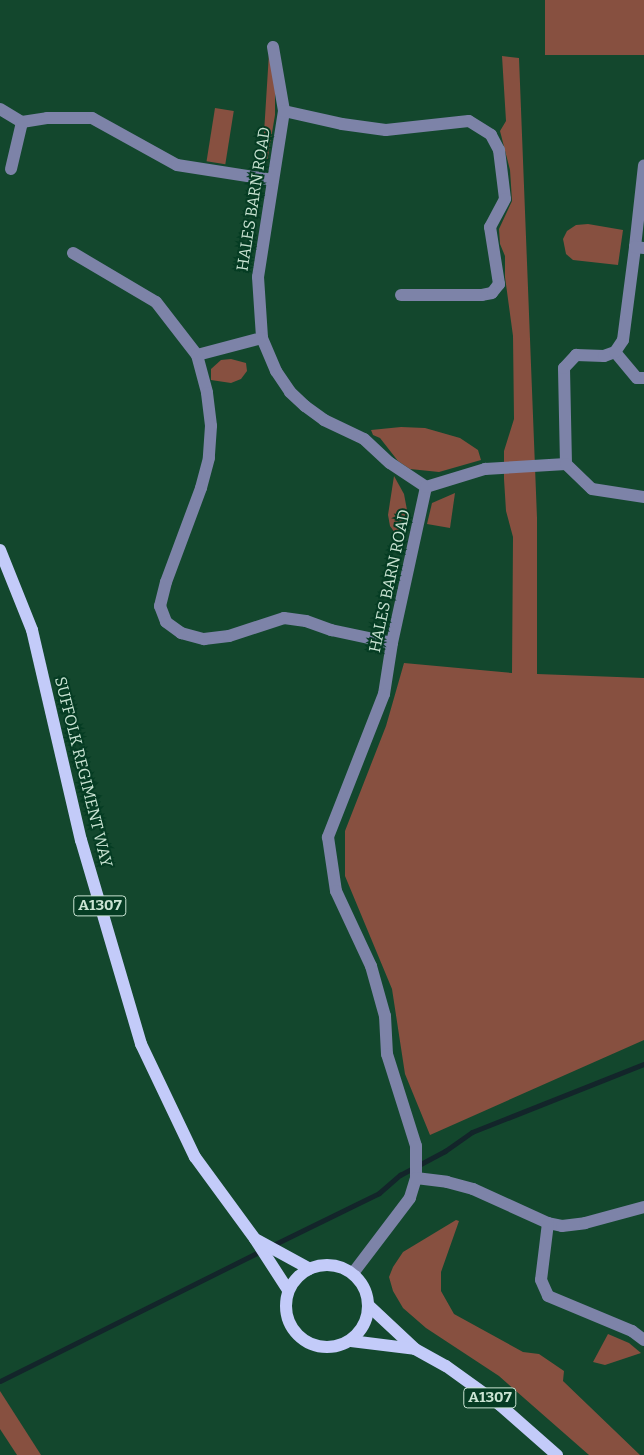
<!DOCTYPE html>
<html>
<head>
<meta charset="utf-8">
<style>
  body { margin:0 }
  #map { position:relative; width:644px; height:1455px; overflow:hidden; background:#13472d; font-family:Bitter,serif }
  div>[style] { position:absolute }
  .green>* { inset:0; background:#875040; transform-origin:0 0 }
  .stream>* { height:5px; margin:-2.5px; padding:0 2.5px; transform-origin:2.5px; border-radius:2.5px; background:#13252a }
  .minor>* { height:12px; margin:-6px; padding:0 6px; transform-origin:6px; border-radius:6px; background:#7d83a8 }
  .major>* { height:12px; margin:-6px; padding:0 6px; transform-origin:6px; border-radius:6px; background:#c3cbf9 }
  .major>.ring { margin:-6px; padding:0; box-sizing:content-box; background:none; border:12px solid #c3cbf9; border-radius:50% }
  span { translate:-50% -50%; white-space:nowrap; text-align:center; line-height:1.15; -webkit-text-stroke:4px #053c23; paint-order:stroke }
  .shield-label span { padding:1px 4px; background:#053c23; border:1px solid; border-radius:4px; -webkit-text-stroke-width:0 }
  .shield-label { font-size:15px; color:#cae4d3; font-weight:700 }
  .street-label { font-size:16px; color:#cae4d3 }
</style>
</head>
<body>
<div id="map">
  <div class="green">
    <div style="left:545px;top:0;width:99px;height:55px"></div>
    <div style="clip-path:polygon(269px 53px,275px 81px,275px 115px,267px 162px,262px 165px)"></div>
    <div style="clip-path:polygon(502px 56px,519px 58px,537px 518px,537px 674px,644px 678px,644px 1040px,430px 1135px,405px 1074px,392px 989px,345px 876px,345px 831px,386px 726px,404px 663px,512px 673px,513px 537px,506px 511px,504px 479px,504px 451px,514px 419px,513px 336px,505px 277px,505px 256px,500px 244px,499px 229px,512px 201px,510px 170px,500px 131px,506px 121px)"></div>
    <div style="left:215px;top:108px;width:19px;height:54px;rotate:9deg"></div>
    <div style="clip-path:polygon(588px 224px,623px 230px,618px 265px,573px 260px,566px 254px,563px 239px,567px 231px,576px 225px)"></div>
    <div style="clip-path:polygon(231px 359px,246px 363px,247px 371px,241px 379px,231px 383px,211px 380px,211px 369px,221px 360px)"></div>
    <div style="clip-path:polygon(401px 427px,425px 428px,460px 438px,478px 450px,481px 460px,439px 472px,410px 469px,398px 461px,380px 438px,373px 435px,371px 430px)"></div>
    <div style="clip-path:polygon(394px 476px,404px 494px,407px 510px,404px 535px,395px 533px,390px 526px,388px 515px)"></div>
    <div style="clip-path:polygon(455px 493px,450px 528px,427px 524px,432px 503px)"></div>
    <div style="clip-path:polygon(456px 1220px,459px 1221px,441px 1272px,441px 1291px,454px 1314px,523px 1352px,539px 1354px,564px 1371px,563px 1381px,640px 1455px,589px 1455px,499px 1376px,426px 1328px,403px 1308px,393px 1291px,389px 1277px,393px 1267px,403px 1252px)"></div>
    <div style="clip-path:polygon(608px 1334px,629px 1343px,641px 1353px,605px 1365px,593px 1362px)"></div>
    <div style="clip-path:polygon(0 1391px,41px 1455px,17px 1455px,0 1429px)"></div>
  </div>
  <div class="stream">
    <div style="left:271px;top:1246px;width:120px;rotate:-26.1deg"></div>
    <div style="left:379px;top:1193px;width:28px;rotate:-41deg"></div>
    <div style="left:400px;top:1175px;width:51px;rotate:-28.1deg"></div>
    <div style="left:445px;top:1151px;width:33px;rotate:-35deg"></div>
    <div style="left:472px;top:1132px;width:185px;rotate:-21.6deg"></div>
    <div style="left:0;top:1381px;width:292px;rotate:-26.5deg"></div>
  </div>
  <div class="minor">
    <div style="left:273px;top:47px;width:65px;rotate:80.2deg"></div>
    <div style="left:284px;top:111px;width:168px;rotate:98.9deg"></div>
    <div style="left:258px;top:277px;width:61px;rotate:86.2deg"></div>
    <div style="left:262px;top:338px;width:36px;rotate:67deg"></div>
    <div style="left:276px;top:371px;width:25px;rotate:56deg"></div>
    <div style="left:290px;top:392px;width:21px;rotate:43deg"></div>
    <div style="left:305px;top:406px;width:24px;rotate:36deg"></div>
    <div style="left:324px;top:420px;width:44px;rotate:25.4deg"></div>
    <div style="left:364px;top:439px;width:35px;rotate:43deg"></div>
    <div style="left:390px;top:463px;width:43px;rotate:33.7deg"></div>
    <div style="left:426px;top:487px;width:160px;rotate:102.3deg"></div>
    <div style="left:392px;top:643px;width:52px;rotate:98.9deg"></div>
    <div style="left:384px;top:694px;width:154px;rotate:111.4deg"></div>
    <div style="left:328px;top:837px;width:55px;rotate:81.6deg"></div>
    <div style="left:336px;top:891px;width:83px;rotate:65deg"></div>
    <div style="left:371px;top:966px;width:52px;rotate:74.4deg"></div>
    <div style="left:385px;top:1016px;width:38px;rotate:87deg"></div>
    <div style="left:387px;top:1054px;width:96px;rotate:72.5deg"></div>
    <div style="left:416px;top:1146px;width:32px;rotate:90deg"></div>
    <div style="left:416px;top:1178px;width:21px;rotate:107deg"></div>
    <div style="left:410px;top:1198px;width:94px;rotate:127.2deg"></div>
    <div style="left:0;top:109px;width:26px;rotate:31deg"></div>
    <div style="left:284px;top:111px;width:59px;rotate:12.6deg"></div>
    <div style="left:342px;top:124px;width:44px;rotate:7.8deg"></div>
    <div style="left:386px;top:130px;width:83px;rotate:-6.2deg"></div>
    <div style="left:469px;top:121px;width:26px;rotate:32deg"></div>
    <div style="left:491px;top:135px;width:17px;rotate:62deg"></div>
    <div style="left:499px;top:150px;width:49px;rotate:83deg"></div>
    <div style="left:505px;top:199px;width:32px;rotate:118deg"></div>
    <div style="left:490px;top:227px;width:58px;rotate:81deg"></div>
    <div style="left:499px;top:284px;width:11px;rotate:128deg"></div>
    <div style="left:492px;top:293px;width:10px;rotate:169deg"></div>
    <div style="left:482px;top:295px;width:81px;rotate:180deg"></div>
    <div style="left:11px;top:169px;width:48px;rotate:-76.8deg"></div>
    <div style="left:22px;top:122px;width:25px;rotate:-9deg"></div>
    <div style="left:47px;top:118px;width:45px"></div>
    <div style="left:92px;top:118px;width:97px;rotate:28.9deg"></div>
    <div style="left:177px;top:165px;width:97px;rotate:8.9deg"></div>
    <div style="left:635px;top:247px;width:82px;rotate:-83.7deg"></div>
    <div style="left:73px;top:253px;width:96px;rotate:30.6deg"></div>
    <div style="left:156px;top:302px;width:67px;rotate:52.3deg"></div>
    <div style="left:262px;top:338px;width:67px;rotate:165.3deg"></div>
    <div style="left:197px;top:355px;width:39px;rotate:75deg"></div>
    <div style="left:207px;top:393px;width:33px;rotate:83deg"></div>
    <div style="left:211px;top:426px;width:32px;rotate:94deg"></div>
    <div style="left:209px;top:458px;width:31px;rotate:105deg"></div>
    <div style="left:201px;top:488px;width:100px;rotate:110.4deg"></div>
    <div style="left:166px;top:582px;width:25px;rotate:104deg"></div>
    <div style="left:160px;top:606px;width:17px;rotate:69deg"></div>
    <div style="left:166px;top:622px;width:19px;rotate:36deg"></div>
    <div style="left:181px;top:633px;width:24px;rotate:15deg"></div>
    <div style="left:204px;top:639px;width:25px;rotate:-7deg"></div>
    <div style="left:229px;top:636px;width:58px;rotate:-18.1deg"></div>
    <div style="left:284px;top:618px;width:22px;rotate:8deg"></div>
    <div style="left:306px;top:621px;width:27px;rotate:20deg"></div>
    <div style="left:331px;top:630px;width:62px;rotate:12deg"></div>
    <div style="left:615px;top:352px;width:34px;rotate:50deg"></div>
    <div style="left:637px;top:378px;width:7px"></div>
    <div style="left:566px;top:464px;width:96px;rotate:-91.2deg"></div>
    <div style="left:564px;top:368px;width:18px;rotate:-47deg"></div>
    <div style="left:576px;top:355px;width:28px;rotate:2deg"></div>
    <div style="left:604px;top:356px;width:12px;rotate:-20deg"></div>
    <div style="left:615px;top:352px;width:14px;rotate:-56deg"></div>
    <div style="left:623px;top:340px;width:94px;rotate:-82.6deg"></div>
    <div style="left:635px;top:247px;width:9px;rotate:6deg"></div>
    <div style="left:426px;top:487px;width:62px;rotate:-17deg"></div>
    <div style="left:485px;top:469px;width:81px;rotate:-3.5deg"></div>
    <div style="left:566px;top:464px;width:36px;rotate:44deg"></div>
    <div style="left:592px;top:489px;width:53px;rotate:8.7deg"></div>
    <div style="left:416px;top:1178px;width:31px;rotate:7deg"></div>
    <div style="left:447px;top:1182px;width:27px;rotate:15deg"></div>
    <div style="left:473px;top:1189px;width:82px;rotate:24.4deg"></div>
    <div style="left:548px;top:1223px;width:14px;rotate:12deg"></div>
    <div style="left:562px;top:1226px;width:23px;rotate:-7deg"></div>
    <div style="left:585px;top:1223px;width:61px;rotate:-15.2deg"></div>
    <div style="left:548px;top:1223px;width:57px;rotate:97deg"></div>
    <div style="left:541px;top:1280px;width:17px;rotate:66deg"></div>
    <div style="left:548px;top:1296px;width:91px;rotate:22.6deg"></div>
    <div style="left:632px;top:1331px;width:15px;rotate:37deg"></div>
  </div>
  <div class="major">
    <div style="left:0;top:550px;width:86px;rotate:68.2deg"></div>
    <div style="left:32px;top:630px;width:216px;rotate:76.9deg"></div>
    <div style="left:81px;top:840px;width:213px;rotate:73.6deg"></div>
    <div style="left:141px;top:1044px;width:125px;rotate:64.5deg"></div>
    <div style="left:195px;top:1157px;width:102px;rotate:53.8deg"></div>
    <div style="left:255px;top:1239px;width:61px;rotate:57.1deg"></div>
    <div style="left:257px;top:1240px;width:60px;rotate:28.7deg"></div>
    <div class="ring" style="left:286px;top:1265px;width:70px;height:70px"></div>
    <div style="left:368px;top:1305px;width:64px;rotate:43.1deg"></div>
    <div style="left:415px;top:1349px;width:35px;rotate:29deg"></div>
    <div style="left:446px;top:1366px;width:67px;rotate:35.8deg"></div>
    <div style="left:500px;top:1405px;width:76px;rotate:41.3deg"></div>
    <div style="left:351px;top:1341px;width:64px;rotate:7.1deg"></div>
  </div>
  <div class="shield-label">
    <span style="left:100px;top:906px">A1307</span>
    <span style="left:490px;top:1398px">A1307</span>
  </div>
  <div class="street-label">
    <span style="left:254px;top:199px;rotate:-81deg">HALES BARN ROAD</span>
    <span style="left:390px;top:581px;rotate:-78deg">HALES BARN ROAD</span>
    <span style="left:83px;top:772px;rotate:76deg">SUFFOLK REGIMENT WAY</span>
  </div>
</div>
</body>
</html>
